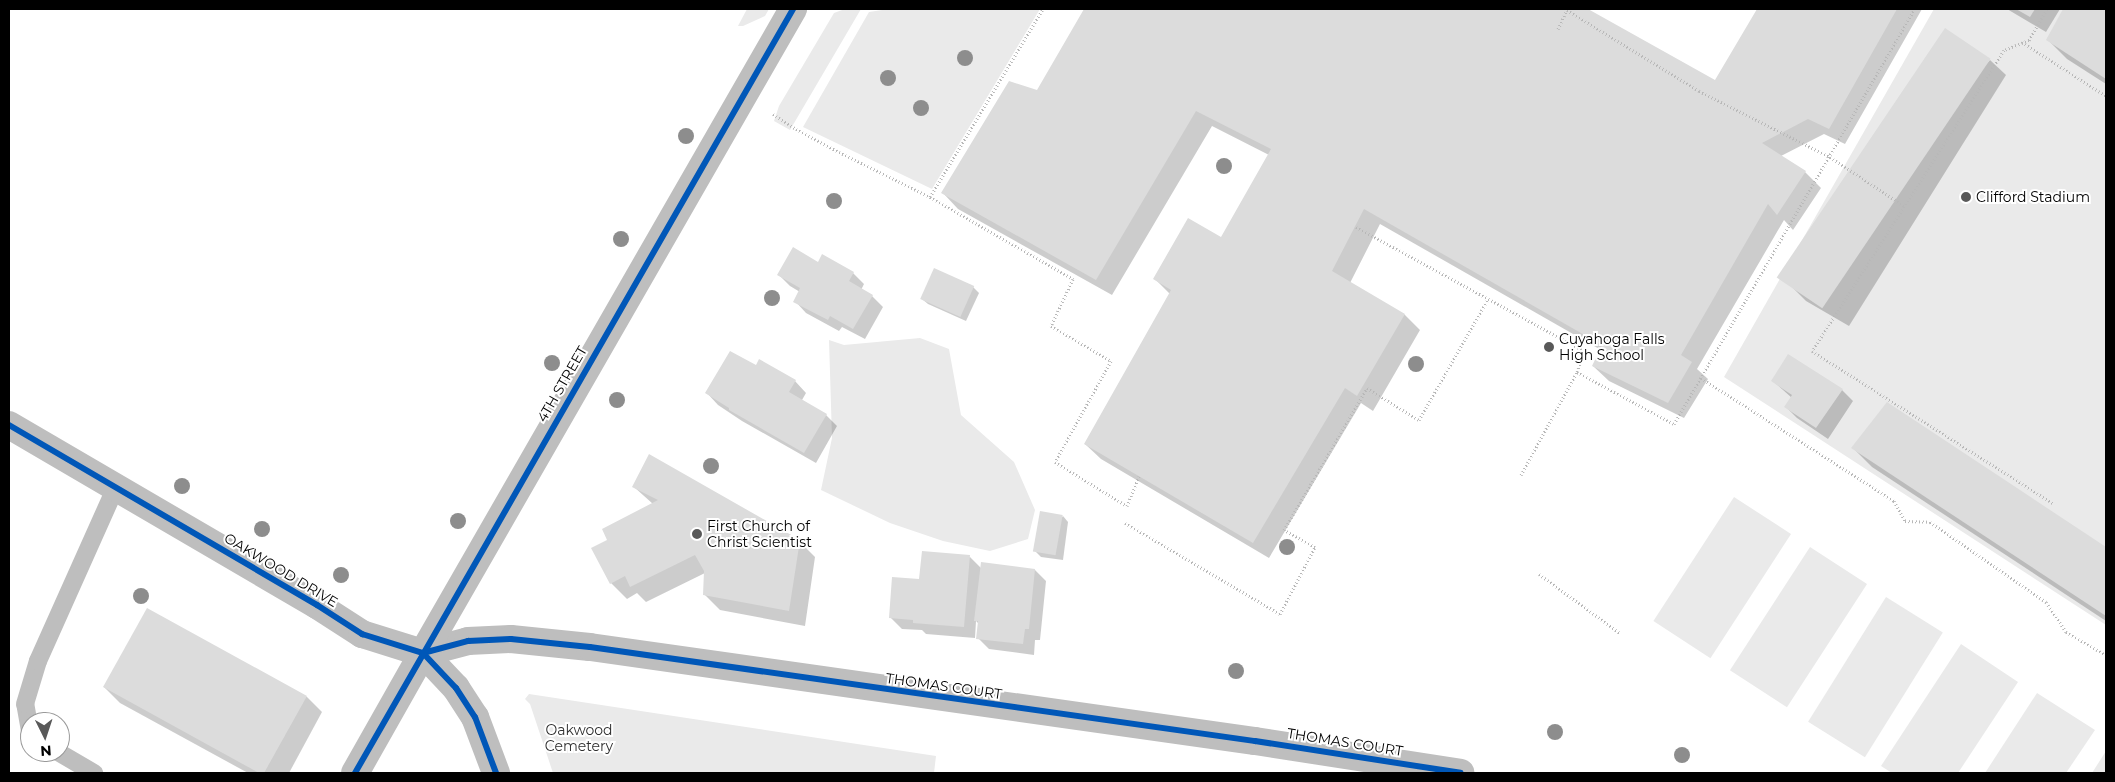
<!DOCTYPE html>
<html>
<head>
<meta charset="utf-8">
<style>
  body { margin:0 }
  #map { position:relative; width:2115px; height:782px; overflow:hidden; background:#fff; font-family:Montserrat,sans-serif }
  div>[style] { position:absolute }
  .green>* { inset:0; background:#eaeaea; transform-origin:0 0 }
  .shadow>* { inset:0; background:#0003 }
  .building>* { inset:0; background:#dcdcdc; transform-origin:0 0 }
  .path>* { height:3px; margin-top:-1.5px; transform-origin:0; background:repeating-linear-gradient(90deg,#b8b8b8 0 1px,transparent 0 3.5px) }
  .service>* { height:18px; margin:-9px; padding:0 9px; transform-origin:9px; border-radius:9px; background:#bebebe }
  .minor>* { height:28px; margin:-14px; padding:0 14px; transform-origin:14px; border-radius:14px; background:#bebebe }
  .tertiary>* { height:28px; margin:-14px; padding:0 14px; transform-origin:14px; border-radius:14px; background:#bebebe }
  .cycleway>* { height:6px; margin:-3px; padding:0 3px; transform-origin:3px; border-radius:3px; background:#0057b8 }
  .trees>* { width:16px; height:16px; margin:-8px; border-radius:50%; background:#8d8d8d }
  .dots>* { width:14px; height:14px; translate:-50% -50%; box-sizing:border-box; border:2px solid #fff; border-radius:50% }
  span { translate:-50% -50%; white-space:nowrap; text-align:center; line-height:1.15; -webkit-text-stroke:4px #fff; paint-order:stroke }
  .poi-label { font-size:14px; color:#000 }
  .left { translate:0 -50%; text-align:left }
  .street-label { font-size:14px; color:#000 }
  .park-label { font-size:14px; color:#2f2f2f }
  .frame { position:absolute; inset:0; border:10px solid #000; pointer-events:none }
  .north { position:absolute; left:20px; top:712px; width:50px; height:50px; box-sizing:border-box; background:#fff; border:1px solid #999; border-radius:50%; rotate:176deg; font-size:14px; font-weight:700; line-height:20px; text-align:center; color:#000 }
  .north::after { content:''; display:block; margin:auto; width:18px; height:22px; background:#595959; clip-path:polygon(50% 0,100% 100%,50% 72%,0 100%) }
</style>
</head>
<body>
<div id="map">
  <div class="green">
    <div style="clip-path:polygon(747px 9px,769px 9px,765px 16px,743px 26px,738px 26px)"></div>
    <div style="clip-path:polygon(845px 9px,861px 9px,790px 130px,774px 121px,779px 106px,834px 13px)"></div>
    <div style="clip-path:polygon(889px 9px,1040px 9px,932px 189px,803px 127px,869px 12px)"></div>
    <div style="clip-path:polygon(1934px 9px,2106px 9px,2106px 625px,1724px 377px)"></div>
    <div style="clip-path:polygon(920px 338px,949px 349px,961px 415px,1014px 462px,1035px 510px,1028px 539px,990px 551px,943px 541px,890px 523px,821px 490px,832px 438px,829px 340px,844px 345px)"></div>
    <div style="left:1734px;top:497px;width:68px;height:148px;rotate:33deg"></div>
    <div style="left:1810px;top:547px;width:68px;height:147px;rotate:33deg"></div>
    <div style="left:1886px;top:597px;width:67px;height:147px;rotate:32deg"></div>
    <div style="clip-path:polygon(1961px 644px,2018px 682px,1958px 773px,1892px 773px,1881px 766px)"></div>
    <div style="clip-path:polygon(2037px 693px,2095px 730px,2066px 773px,1985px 773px)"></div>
    <div style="clip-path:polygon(529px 694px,936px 756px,934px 773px,553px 773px,530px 704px,525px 699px)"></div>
    <div style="clip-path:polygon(2106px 751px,2106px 773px,2092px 773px)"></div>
  </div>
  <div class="shadow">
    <div style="clip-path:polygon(1086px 9px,1585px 9px,1716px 82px,1759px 9px,1922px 9px,1845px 144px,1824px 134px,1781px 156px,1805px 172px,1821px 188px,1793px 230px,1784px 220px,1697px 369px,1708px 379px,1684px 418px,1609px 381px,1593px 366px,1601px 350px,1380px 224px,1350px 283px,1405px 315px,1420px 330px,1373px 411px,1361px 403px,1269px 558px,1101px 459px,1085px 444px,1170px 294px,1155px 279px,1222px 239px,1269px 155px,1212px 126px,1112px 295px,958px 209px,943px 193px,1038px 92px)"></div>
    <div style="clip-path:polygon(2007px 9px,2060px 9px,2046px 32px)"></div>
    <div style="clip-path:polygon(2065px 9px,2106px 9px,2106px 84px,2067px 59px,2047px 39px)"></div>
    <div style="clip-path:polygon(1990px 60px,2006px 75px,1849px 326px,1806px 301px,1790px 285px)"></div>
    <div style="clip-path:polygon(819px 264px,853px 273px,864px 284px,861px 290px,872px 296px,883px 307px,865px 339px,842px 327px,839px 331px,806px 313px,795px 301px,800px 292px,790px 286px,779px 275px)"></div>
    <div style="clip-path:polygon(973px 287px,979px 293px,966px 321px,928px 304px,922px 299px)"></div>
    <div style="clip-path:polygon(756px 366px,795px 381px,806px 393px,802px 400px,826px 415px,837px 426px,816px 463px,742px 421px,718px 405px,707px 393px)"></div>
    <div style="clip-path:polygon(1773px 381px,1842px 390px,1853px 401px,1828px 439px,1797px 418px,1786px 407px,1792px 398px)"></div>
    <div style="clip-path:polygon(1887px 404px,2106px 549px,2106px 621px,1872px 467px,1853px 448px)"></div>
    <div style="clip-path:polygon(634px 487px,799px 541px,815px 557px,805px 626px,720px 610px,704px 594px,705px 573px,646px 602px,637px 593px,627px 599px,611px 583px,609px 541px,653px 504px)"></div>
    <div style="clip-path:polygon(1063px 516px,1068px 522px,1063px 560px,1041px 557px,1035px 551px)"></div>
    <div style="clip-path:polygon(970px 557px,981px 568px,1035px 570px,1046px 581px,1040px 640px,1035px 640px,1034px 655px,989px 649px,978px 638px,979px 624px,976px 621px,975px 638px,926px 634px,922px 630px,902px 629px,890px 617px,920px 580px)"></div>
    <div style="clip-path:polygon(104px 687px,307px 697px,322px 712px,289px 773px,248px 773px,120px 703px)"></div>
  </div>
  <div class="building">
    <div style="clip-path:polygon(1084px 9px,1588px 9px,1715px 80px,1757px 9px,1897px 9px,1829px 129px,1808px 119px,1762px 143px,1806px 171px,1777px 215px,1768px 204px,1681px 355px,1692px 362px,1668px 403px,1592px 366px,1602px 345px,1364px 209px,1332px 271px,1405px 314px,1357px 396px,1345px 388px,1253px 543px,1084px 444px,1171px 290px,1153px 279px,1188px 218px,1221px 237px,1271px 149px,1196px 111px,1096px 280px,941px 193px,1009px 81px,1037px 90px)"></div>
    <div style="clip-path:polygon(2016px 9px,2035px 9px,2030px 17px)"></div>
    <div style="clip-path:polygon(2063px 9px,2106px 9px,2106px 79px,2046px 40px)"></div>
    <div style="left:1945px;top:28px;width:55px;height:301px;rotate:34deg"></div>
    <div style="clip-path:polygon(793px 247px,818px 262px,822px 254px,854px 272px,849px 281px,873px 295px,853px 329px,830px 316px,828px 320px,793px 302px,800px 288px,777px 275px)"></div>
    <div style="left:934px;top:268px;width:44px;height:34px;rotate:24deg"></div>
    <div style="clip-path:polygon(730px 351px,756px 365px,759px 359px,796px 380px,789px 392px,827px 414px,804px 453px,729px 410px,729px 408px,705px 393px)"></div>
    <div style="clip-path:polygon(1788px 354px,1843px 389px,1816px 428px,1784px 407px,1792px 395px,1771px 381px)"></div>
    <div style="clip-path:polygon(1887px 402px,2106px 547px,2106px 616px,1851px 448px)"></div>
    <div style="clip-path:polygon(649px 454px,800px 540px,789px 611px,703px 595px,704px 571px,695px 555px,630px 587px,625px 576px,610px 584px,591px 548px,607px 540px,602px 529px,658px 500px,632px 487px)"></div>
    <div style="left:1040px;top:511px;width:23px;height:41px;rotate:10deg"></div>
    <div style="clip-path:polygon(922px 551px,970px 555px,964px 627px,913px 623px,913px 620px,889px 618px,892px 577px,919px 579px)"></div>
    <div style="clip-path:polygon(981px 562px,1035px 569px,1029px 629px,1025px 629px,1023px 644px,976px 639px,978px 621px,974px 621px)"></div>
    <div style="clip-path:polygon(147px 608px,307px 696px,264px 773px,259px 773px,103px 687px)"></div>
  </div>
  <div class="path">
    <div style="left:2047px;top:9px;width:36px;rotate:120deg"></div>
    <div style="left:2029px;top:40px;width:27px;rotate:158deg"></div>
    <div style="left:2004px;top:50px;width:357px;rotate:122.5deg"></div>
    <div style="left:1812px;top:351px;width:286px;rotate:32.3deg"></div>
    <div style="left:1558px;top:29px;width:21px;rotate:-65deg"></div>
    <div style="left:1567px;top:10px;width:155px;rotate:31.5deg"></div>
    <div style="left:1699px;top:91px;width:147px;rotate:26.7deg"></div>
    <div style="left:1830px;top:157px;width:89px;rotate:33.5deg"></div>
    <div style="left:2022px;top:42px;width:100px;rotate:32.7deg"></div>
    <div style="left:773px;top:114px;width:27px;rotate:33deg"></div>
    <div style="left:796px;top:129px;width:49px;rotate:28.1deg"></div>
    <div style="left:839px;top:152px;width:102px;rotate:26.3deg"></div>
    <div style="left:930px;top:197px;width:165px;rotate:29.8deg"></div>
    <div style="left:1073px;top:279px;width:52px;rotate:115.1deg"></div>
    <div style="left:1051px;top:326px;width:69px;rotate:30.3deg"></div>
    <div style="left:1111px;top:361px;width:115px;rotate:119deg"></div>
    <div style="left:1055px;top:462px;width:84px;rotate:31.4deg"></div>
    <div style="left:1127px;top:506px;width:32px;rotate:-68deg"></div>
    <div style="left:930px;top:197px;width:219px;rotate:-59deg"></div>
    <div style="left:1356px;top:227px;width:260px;rotate:28.5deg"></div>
    <div style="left:1584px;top:351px;width:22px;rotate:108deg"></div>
    <div style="left:1701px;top:378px;width:229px;rotate:32.5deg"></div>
    <div style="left:1894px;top:501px;width:23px;rotate:61deg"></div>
    <div style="left:1905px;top:521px;width:25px;rotate:2deg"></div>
    <div style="left:1930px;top:522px;width:141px;rotate:34.6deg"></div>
    <div style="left:2046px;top:602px;width:36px;rotate:56deg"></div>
    <div style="left:2066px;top:632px;width:46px;rotate:29.9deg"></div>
    <div style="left:1521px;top:475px;width:117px;rotate:-61.5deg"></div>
    <div style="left:1577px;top:372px;width:110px;rotate:28.2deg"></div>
    <div style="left:1674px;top:424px;width:480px;rotate:-59.9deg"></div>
    <div style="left:1125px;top:523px;width:180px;rotate:30.4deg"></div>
    <div style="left:1280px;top:614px;width:76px;rotate:-62.4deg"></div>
    <div style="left:1315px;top:547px;width:35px;rotate:-151deg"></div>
    <div style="left:1284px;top:530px;width:164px;rotate:-59.7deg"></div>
    <div style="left:1367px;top:388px;width:61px;rotate:31.6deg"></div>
    <div style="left:1419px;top:420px;width:139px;rotate:-60.3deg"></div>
    <div style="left:1539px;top:574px;width:100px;rotate:36.1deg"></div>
  </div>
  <div class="service">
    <div style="left:30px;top:731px;width:27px;rotate:-100deg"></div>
    <div style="left:25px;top:704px;width:45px;rotate:-73.2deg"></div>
    <div style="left:38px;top:661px;width:191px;rotate:-65.9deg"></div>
    <div style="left:58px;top:752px;width:42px;rotate:30.3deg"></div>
  </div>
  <div class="minor">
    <div style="left:355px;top:773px;width:138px;rotate:-60.5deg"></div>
    <div style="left:423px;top:653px;width:47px;rotate:-14.9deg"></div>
    <div style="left:468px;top:641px;width:43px;rotate:-2.7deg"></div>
    <div style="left:511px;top:639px;width:79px;rotate:5.8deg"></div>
    <div style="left:590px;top:647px;width:672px;rotate:8.05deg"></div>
    <div style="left:1255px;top:741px;width:208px;rotate:8.8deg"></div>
  </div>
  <div class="tertiary">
    <div style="left:9px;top:425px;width:357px;rotate:30.3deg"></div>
    <div style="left:317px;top:605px;width:54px;rotate:32.8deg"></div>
    <div style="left:362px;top:634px;width:64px;rotate:17.3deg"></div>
    <div style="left:423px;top:653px;width:48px;rotate:46.7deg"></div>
    <div style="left:456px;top:688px;width:35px;rotate:57deg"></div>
    <div style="left:475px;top:717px;width:60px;rotate:69.4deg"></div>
    <div style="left:423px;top:653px;width:743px;rotate:-60.12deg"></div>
  </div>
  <div class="cycleway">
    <div style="left:9px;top:425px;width:357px;rotate:30.3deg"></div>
    <div style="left:317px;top:605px;width:54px;rotate:32.8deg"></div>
    <div style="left:362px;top:634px;width:64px;rotate:17.3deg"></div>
    <div style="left:423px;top:653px;width:48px;rotate:46.7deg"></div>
    <div style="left:456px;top:688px;width:35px;rotate:57deg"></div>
    <div style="left:475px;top:717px;width:60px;rotate:69.4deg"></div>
    <div style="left:423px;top:653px;width:47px;rotate:-14.9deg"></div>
    <div style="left:468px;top:641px;width:43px;rotate:-2.7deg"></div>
    <div style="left:511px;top:639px;width:79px;rotate:5.8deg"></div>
    <div style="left:590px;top:647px;width:672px;rotate:8.05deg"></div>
    <div style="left:1255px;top:741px;width:208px;rotate:8.8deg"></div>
    <div style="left:355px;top:773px;width:881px;rotate:-60.17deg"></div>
  </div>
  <div class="trees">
    <div style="left:965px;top:58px"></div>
    <div style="left:888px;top:78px"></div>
    <div style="left:921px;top:108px"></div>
    <div style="left:686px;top:136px"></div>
    <div style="left:1224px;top:166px"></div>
    <div style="left:834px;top:201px"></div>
    <div style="left:621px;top:239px"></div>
    <div style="left:772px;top:298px"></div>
    <div style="left:552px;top:363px"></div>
    <div style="left:1416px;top:364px"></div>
    <div style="left:617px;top:400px"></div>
    <div style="left:711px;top:466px"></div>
    <div style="left:182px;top:486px"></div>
    <div style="left:458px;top:521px"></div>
    <div style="left:262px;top:529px"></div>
    <div style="left:1287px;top:547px"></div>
    <div style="left:341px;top:575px"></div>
    <div style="left:141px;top:596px"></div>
    <div style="left:1236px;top:671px"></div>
    <div style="left:1555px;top:732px"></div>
    <div style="left:1682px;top:755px"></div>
  </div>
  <div class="dots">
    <div style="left:1966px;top:197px;background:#595959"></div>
    <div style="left:1549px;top:347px;background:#595959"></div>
    <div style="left:697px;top:534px;background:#595959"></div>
  </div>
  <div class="poi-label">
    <span class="left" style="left:1976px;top:197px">Clifford Stadium</span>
    <span class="left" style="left:1559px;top:347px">Cuyahoga Falls<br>High School</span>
    <span class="left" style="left:707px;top:534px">First Church of<br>Christ Scientist</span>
  </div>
  <div class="street-label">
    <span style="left:562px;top:384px;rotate:-60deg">4TH STREET</span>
    <span style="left:281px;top:570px;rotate:31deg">OAKWOOD DRIVE</span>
    <span style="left:944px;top:686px;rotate:8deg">THOMAS COURT</span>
    <span style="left:1345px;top:742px;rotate:9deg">THOMAS COURT</span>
  </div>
  <div class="park-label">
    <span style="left:579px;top:738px">Oakwood<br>Cemetery</span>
  </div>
  <div class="frame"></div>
  <div class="north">N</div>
</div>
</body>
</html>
